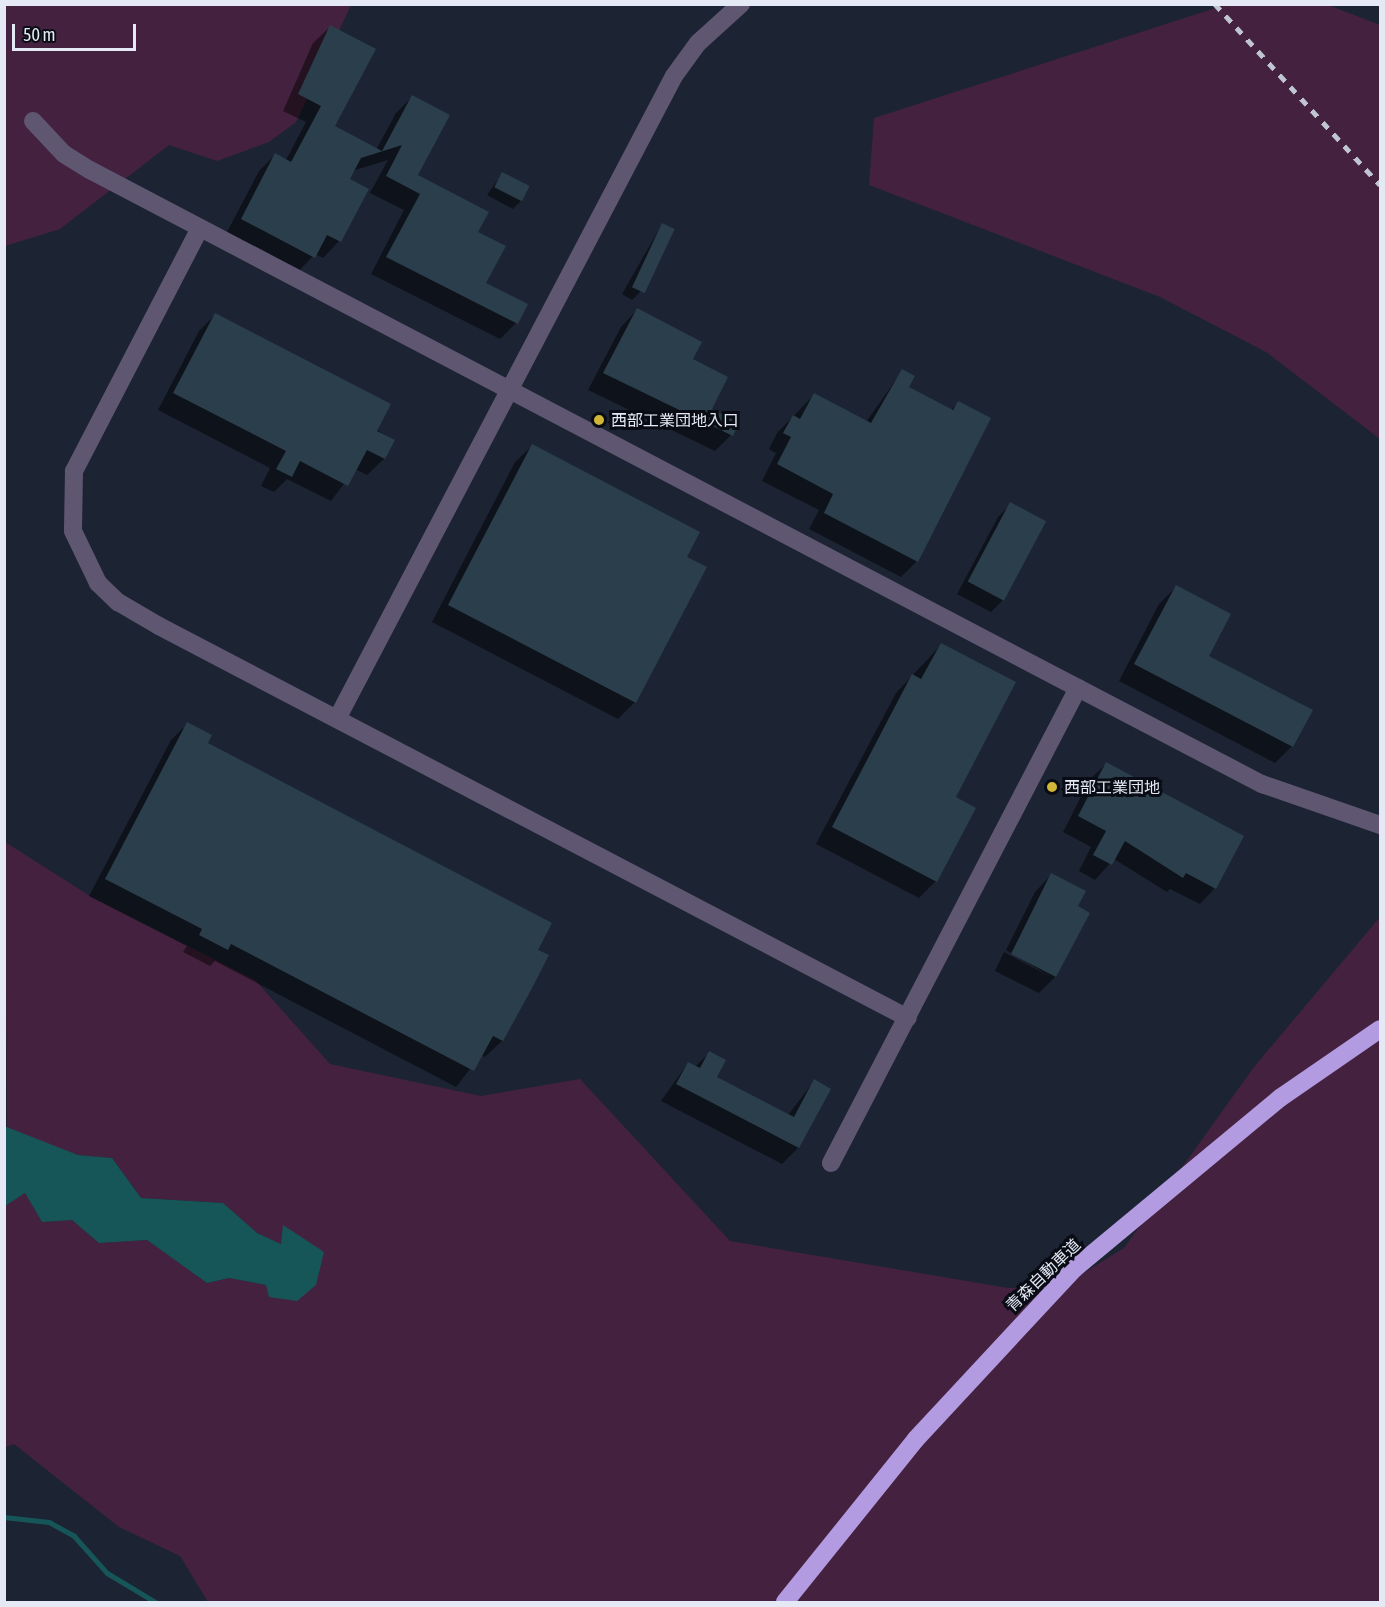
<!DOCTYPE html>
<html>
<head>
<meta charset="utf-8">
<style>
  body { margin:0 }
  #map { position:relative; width:1385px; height:1607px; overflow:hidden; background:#1c2333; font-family:"Asap Condensed","Noto Sans JP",sans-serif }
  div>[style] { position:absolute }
  .green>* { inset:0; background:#44223f }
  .water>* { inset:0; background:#165658 }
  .shadow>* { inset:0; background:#0007 }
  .stream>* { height:5px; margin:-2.5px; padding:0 2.5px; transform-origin:2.5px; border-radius:2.5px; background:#165658 }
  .building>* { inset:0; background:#2a3f4b; transform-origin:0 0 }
  .minor>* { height:18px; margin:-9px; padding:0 9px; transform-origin:9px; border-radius:9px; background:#5f5672 }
  .highway>* { height:18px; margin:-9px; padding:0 9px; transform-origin:9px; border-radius:9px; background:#b39be1 }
  .rail>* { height:4.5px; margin-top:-2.25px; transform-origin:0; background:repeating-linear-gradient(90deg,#c0c5d2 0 8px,transparent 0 16px) }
  .dots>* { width:16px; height:16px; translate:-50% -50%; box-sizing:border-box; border:3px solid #090c14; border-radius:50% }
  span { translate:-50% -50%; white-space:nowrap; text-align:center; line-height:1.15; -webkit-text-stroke:6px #090c14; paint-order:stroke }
  .poi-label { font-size:16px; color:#e4e9f5 }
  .left { translate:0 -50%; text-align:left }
  .street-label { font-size:16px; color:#e4e9f5 }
  .frame { position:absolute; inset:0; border:6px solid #e4e9f5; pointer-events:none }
  .scale { position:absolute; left:12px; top:24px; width:124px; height:27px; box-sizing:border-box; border:3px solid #e4e9f5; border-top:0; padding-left:8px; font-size:18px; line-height:21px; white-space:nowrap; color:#e4e9f5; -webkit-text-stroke:4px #090c14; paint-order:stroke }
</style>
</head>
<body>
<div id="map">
  <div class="green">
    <div style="clip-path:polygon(5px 5px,351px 5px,296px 122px,269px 142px,217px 161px,169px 145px,60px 229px,5px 246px)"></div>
    <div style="clip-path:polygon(1225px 5px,1328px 5px,1380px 25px,1380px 439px,1266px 352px,1160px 297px,869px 185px,874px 118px)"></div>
    <div style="clip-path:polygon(5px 842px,93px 898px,255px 980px,330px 1064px,481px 1096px,580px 1079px,730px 1241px,1008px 1288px,1064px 1285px,1124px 1248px,1254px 1067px,1380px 917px,1380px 1602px,208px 1602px,180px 1556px,119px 1527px,14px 1444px,5px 1447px,5px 1205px,25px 1193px,42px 1222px,72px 1220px,99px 1243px,147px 1240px,207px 1283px,229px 1278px,266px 1285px,297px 1301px,284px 1225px,281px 1244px,257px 1233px,223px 1203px,141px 1198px,112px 1158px,78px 1155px,7px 1131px)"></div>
  </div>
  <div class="water">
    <div style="clip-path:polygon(4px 1126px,78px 1155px,112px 1158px,141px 1198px,223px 1203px,257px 1233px,281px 1244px,283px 1225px,324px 1252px,316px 1285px,297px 1301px,269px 1297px,266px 1285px,229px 1278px,207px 1283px,147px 1240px,99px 1243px,72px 1220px,42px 1222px,25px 1193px,5px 1206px)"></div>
  </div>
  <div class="shadow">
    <div style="clip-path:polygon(330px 27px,333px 127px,376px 150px,396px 113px,412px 97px,416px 175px,476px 233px,484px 284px,516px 323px,500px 339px,371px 274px,404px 210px,370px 193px,388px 160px,352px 171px,348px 179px,366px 189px,339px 241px,323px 258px,315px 254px,297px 273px,225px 236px,259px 171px,275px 155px,286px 160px,306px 122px,283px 111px,313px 43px)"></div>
    <div style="clip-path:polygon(502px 174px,521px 201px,513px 209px,487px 195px)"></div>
    <div style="clip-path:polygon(662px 224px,640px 292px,632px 300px,622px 294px)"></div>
    <div style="clip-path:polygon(637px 310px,691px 359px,710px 409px,731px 435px,715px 451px,588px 390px,621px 327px)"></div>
    <div style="clip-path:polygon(216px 314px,393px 441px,384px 459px,367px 475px,355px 469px,331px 501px,287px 479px,274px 492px,261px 486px,270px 468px,158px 410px,199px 331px)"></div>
    <div style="clip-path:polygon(902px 371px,907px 388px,951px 410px,958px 403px,917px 561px,901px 577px,809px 529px,819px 510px,762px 481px,776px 453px,769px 449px,777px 433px,814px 395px,866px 422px)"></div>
    <div style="clip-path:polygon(532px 446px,685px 557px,635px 702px,618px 719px,432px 622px,515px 462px)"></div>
    <div style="clip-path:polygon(1011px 504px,1044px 522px,1004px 599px,991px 612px,957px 594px,998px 517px)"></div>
    <div style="clip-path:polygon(1176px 587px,1207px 656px,1292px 746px,1275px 763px,1119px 681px,1159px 604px)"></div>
    <div style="clip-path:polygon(941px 645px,954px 798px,936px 881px,919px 898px,816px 844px,896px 693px)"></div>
    <div style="clip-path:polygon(188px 723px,206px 744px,547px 956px,502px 1041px,485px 1057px,481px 1055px,456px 1087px,215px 961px,210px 966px,183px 952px,187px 946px,89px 896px,171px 740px)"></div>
    <div style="clip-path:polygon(1106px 764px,1215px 888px,1200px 904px,1170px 889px,1167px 892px,1114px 859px,1095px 880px,1079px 871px,1091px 847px,1063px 832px,1090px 779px)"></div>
    <div style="clip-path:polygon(1051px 875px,1076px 907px,1055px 977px,1039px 993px,995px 971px,1004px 952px,1051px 977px,1006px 950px,1035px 892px)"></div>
    <div style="clip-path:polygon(709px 1053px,715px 1077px,788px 1115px,814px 1081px,798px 1148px,782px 1164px,661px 1101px,688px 1063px,695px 1067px)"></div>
  </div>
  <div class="stream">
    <div style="left:4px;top:1517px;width:45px;rotate:6.3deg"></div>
    <div style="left:49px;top:1522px;width:29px;rotate:29deg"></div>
    <div style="left:74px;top:1536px;width:50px;rotate:48.3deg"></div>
    <div style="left:107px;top:1573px;width:56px;rotate:31.1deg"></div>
  </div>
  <div class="building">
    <div style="clip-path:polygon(330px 25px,376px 49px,335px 126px,382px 151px,412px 95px,450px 115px,418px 175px,489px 212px,478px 232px,506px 246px,486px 283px,528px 304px,518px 324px,386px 257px,420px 194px,386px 176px,402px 145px,361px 158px,350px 179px,369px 189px,341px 242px,327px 235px,315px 258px,241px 219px,275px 153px,291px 162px,321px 106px,298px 94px)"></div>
    <div style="left:502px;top:172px;width:31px;height:17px;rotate:27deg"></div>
    <div style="left:662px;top:223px;width:14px;height:71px;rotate:25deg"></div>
    <div style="clip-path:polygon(637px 308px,702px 342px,693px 359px,728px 377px,712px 409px,739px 423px,733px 436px,603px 373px)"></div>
    <div style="clip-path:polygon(215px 313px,391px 404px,377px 431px,395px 440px,385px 459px,367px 450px,348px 486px,300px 461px,292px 477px,276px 469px,286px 451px,173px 393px)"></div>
    <div style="clip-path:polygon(902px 369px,915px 376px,909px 387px,953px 410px,958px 401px,991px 418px,918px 562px,824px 513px,833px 494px,777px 464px,791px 437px,783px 433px,793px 415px,800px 419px,814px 393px,871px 423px)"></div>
    <div style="clip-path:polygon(532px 444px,700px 532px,687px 557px,707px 567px,636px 703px,448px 605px)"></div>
    <div style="left:1010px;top:502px;width:41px;height:90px;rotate:28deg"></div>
    <div style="clip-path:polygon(1176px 585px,1231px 614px,1209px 656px,1313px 710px,1293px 747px,1134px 664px)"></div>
    <div style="clip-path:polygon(941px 643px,1016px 682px,956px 797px,976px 808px,937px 882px,832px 827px,912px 674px,921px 679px)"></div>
    <div style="clip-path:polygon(187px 722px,212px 735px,208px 743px,552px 923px,538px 950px,549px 955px,531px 990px,503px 1041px,493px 1036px,474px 1071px,231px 944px,228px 950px,199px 935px,202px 929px,105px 879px)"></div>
    <div style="clip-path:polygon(1106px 762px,1244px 836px,1216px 889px,1186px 873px,1183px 878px,1125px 841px,1112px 865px,1093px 855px,1106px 831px,1078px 816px)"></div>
    <div style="clip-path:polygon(1051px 873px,1086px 891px,1078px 906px,1090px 913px,1056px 977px,1011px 954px)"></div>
    <div style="clip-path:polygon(709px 1051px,726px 1060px,717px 1077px,794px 1117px,814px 1079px,831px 1089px,799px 1148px,676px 1084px,688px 1062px,700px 1068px)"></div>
  </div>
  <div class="minor">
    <div style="left:33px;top:121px;width:45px;rotate:46.8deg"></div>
    <div style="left:64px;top:154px;width:31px;rotate:32deg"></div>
    <div style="left:90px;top:170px;width:1116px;rotate:27.67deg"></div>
    <div style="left:1078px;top:688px;width:208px;rotate:27.6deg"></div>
    <div style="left:1262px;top:784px;width:125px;rotate:19.2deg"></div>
    <div style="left:200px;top:228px;width:274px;rotate:117.4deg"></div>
    <div style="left:74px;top:471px;width:60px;rotate:91deg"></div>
    <div style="left:73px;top:531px;width:58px;rotate:64.3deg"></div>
    <div style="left:98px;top:583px;width:28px;rotate:44deg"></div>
    <div style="left:118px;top:602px;width:48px;rotate:30.3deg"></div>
    <div style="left:159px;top:626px;width:845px;rotate:27.63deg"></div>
    <div style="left:338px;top:717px;width:724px;rotate:-62.34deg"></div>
    <div style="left:674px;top:76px;width:41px;rotate:-54deg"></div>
    <div style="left:698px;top:43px;width:58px;rotate:-42.2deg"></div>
    <div style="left:831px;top:1163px;width:535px;rotate:-62.53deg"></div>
  </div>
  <div class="highway">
    <div style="left:785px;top:1602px;width:209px;rotate:-51.2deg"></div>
    <div style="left:916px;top:1439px;width:232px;rotate:-47.1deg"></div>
    <div style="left:1074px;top:1269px;width:268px;rotate:-39.7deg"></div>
    <div style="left:1280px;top:1098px;width:121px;rotate:-34.6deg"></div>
  </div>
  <div class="rail">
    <div style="left:1215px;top:4px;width:245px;rotate:47.6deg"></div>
  </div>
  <div class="dots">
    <div style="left:599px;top:420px;background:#d2b736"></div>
    <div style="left:1052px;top:787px;background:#d2b736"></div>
  </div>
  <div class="poi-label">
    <span class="left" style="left:611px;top:420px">西部工業団地入口</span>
    <span class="left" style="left:1064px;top:787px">西部工業団地</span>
  </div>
  <div class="street-label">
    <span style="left:1043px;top:1275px;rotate:-44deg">青森自動車道</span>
  </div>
  <div class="frame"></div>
  <div class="scale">50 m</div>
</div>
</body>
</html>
